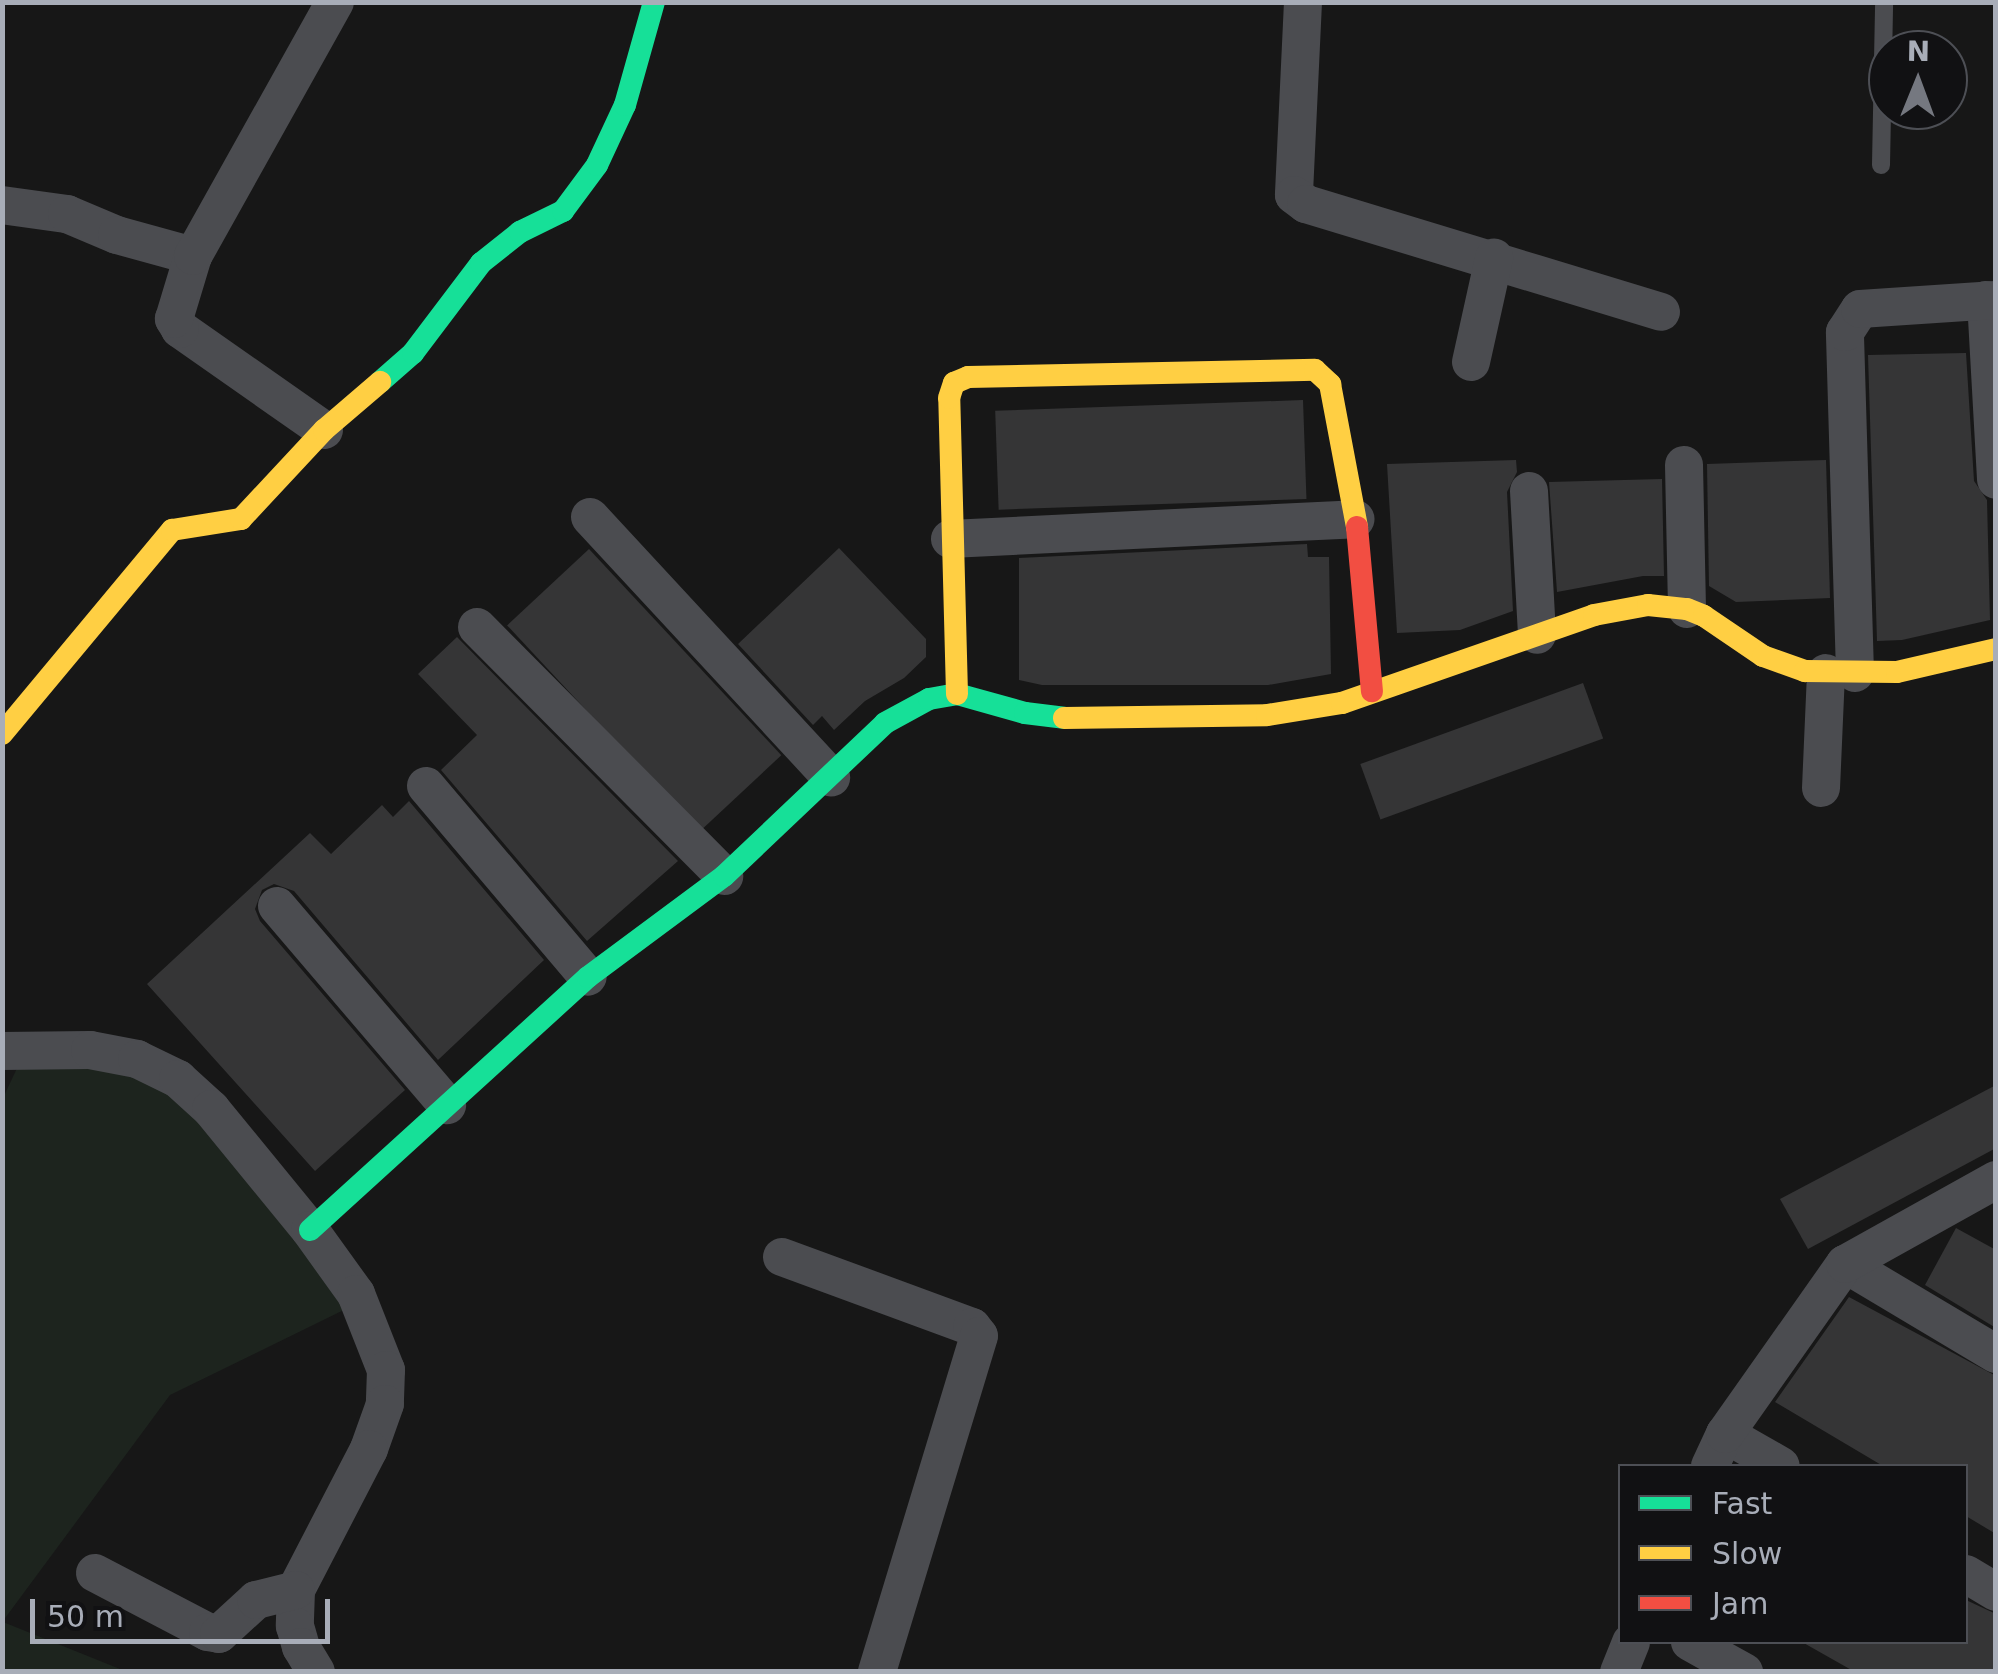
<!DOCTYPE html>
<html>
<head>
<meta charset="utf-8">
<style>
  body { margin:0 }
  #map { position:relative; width:1998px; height:1674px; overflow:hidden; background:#171717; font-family:"DejaVu Sans",sans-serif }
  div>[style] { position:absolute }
  .green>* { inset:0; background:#1d241e }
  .building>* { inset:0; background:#353536; transform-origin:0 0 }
  .lane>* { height:18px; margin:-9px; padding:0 9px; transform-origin:9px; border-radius:9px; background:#4b4c50 }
  .street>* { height:38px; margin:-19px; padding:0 19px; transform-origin:19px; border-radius:19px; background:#4b4c50 }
  .fast>* { height:22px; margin:-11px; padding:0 11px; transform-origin:11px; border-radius:11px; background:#16e098 }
  .slow>* { height:22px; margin:-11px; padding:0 11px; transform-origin:11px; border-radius:11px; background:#ffcf43 }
  .jam>* { height:22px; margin:-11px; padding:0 11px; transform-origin:11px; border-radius:11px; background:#f24e42 }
  span { translate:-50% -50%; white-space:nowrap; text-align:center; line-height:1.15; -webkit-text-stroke:9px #111113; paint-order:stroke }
  .frame { position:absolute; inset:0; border:5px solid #a8adb8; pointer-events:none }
  .legend { position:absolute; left:1618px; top:1464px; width:350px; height:180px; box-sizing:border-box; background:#111113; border:2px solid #4d4f55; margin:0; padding:12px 18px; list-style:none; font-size:30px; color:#a8adb8 }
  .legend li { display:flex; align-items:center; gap:20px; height:50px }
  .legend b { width:50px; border:2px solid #4d4f55 }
  .north { position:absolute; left:1868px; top:30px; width:100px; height:100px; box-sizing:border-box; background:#111113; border:2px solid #4d4f55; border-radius:50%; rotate:1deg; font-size:28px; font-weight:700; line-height:40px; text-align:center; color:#a8adb8 }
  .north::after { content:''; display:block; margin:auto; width:35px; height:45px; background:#757880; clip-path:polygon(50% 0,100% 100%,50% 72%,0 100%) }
  .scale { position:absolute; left:30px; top:1599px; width:300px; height:45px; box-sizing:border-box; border:5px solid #a8adb8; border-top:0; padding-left:12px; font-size:30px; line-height:35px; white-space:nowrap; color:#a8adb8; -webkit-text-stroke:8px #111113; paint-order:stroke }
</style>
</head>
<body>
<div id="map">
  <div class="green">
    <div style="clip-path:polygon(112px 1047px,212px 1106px,356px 1304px,170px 1395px,3px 1621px,3px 1098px,26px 1049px)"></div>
    <div style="clip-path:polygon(3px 1622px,125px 1671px,3px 1671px)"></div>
  </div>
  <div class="building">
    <div style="clip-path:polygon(1966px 353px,1974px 481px,1987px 500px,1990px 620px,1902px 640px,1877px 641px,1868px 355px)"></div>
    <div style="left:1303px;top:400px;width:99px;height:308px;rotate:88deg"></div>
    <div style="clip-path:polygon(1516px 460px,1517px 472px,1507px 492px,1513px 611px,1460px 630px,1397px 633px,1387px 464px)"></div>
    <div style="clip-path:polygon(1826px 460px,1830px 598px,1736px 602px,1709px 586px,1707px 464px)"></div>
    <div style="clip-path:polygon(1662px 479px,1664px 576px,1643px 576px,1557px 592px,1549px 482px)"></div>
    <div style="clip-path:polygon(1307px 544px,1308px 557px,1329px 557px,1331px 674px,1268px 685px,1042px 685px,1019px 680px,1019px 558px)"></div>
    <div style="clip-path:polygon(839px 548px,926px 639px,926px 657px,904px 678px,865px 701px,834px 730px,822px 716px,813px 725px,738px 644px)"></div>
    <div style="left:589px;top:549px;width:282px;height:112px;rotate:47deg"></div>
    <div style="clip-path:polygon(457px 637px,678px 861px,587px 941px,441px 770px,477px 735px,418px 674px)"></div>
    <div style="left:1583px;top:683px;width:59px;height:237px;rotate:70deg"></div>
    <div style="clip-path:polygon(409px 801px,544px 960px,438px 1060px,294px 891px,274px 884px,262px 890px,255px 909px,260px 921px,405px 1090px,315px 1171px,147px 984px,310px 833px,331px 854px,382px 805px,393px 817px)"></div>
    <div style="clip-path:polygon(1996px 1085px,1996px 1148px,1808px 1249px,1780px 1199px)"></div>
    <div style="clip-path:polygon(1956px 1228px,1996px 1250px,1996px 1328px,1925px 1285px)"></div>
    <div style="clip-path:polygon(1849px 1297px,1996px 1376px,1996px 1534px,1966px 1516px,1966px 1466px,1883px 1466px,1775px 1402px)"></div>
    <div style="clip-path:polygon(1966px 1600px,1996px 1614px,1996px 1672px,1855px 1672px,1802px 1642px,1966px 1642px)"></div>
  </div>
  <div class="lane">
    <div style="left:1881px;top:165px;width:163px;rotate:-88.9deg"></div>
  </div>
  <div class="street">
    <div style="left:1303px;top:2px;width:193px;rotate:92.7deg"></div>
    <div style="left:1294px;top:195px;width:15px;rotate:37deg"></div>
    <div style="left:1306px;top:204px;width:371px;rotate:16.9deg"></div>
    <div style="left:2px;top:205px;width:66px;rotate:7.9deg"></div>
    <div style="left:67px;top:214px;width:54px;rotate:22.8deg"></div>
    <div style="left:117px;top:235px;width:79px;rotate:15.4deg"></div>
    <div style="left:1986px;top:300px;width:180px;rotate:86.8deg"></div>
    <div style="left:1471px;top:362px;width:107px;rotate:-77.5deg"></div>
    <div style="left:324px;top:430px;width:176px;rotate:-145deg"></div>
    <div style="left:180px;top:329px;width:12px;rotate:-121deg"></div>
    <div style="left:174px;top:319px;width:66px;rotate:-73.2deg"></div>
    <div style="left:193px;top:256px;width:291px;rotate:-60.8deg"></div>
    <div style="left:1684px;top:465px;width:144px;rotate:88.8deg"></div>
    <div style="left:1529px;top:491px;width:144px;rotate:86.8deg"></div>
    <div style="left:590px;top:517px;width:355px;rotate:47.2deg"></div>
    <div style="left:950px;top:539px;width:406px;rotate:-2.8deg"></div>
    <div style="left:477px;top:627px;width:351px;rotate:45.2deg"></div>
    <div style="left:1855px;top:673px;width:341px;rotate:-91.7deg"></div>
    <div style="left:1845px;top:332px;width:27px;rotate:-57deg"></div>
    <div style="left:1860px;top:309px;width:136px;rotate:-3.8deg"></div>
    <div style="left:426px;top:786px;width:250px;rotate:49.7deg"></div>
    <div style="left:1821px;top:788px;width:115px;rotate:-87.5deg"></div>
    <div style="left:277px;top:906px;width:262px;rotate:49.5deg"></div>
    <div style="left:2px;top:1051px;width:88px;rotate:-0.7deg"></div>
    <div style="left:90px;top:1050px;width:48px;rotate:10.8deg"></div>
    <div style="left:137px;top:1059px;width:46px;rotate:26deg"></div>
    <div style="left:178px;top:1079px;width:45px;rotate:42.3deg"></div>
    <div style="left:211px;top:1109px;width:156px;rotate:50.7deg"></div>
    <div style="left:310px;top:1230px;width:79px;rotate:54.3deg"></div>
    <div style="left:356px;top:1294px;width:82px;rotate:68.5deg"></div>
    <div style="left:386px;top:1370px;width:34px;rotate:92deg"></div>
    <div style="left:385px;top:1404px;width:48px;rotate:109.6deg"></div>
    <div style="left:369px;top:1449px;width:159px;rotate:117.4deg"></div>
    <div style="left:296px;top:1590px;width:36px;rotate:92deg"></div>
    <div style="left:295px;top:1626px;width:22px;rotate:74deg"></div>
    <div style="left:301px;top:1647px;width:29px;rotate:59deg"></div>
    <div style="left:782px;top:1257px;width:202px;rotate:20.2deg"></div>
    <div style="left:972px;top:1327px;width:11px;rotate:52deg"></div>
    <div style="left:979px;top:1336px;width:351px;rotate:106.9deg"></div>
    <div style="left:1845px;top:1264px;width:176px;rotate:30.8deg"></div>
    <div style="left:1725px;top:1434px;width:64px;rotate:29.7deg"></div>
    <div style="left:1710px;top:1466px;width:35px;rotate:-65deg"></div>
    <div style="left:1725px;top:1434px;width:208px;rotate:-54.8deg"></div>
    <div style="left:1845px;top:1264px;width:173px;rotate:-29.1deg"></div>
    <div style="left:95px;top:1573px;width:127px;rotate:27.6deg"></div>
    <div style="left:208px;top:1632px;width:11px;rotate:10deg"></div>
    <div style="left:219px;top:1634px;width:50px;rotate:-42.6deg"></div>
    <div style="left:256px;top:1600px;width:41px;rotate:-14deg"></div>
    <div style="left:1966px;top:1574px;width:35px;rotate:31deg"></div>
    <div style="left:1690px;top:1642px;width:62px;rotate:29.1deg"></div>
    <div style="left:1619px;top:1672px;width:32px;rotate:-68deg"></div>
  </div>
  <div class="fast">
    <div style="left:380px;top:382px;width:44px;rotate:-41.3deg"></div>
    <div style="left:413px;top:353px;width:113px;rotate:-52.9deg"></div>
    <div style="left:481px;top:263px;width:50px;rotate:-38.5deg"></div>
    <div style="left:520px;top:232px;width:48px;rotate:-26deg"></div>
    <div style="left:563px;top:211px;width:57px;rotate:-53.5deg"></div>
    <div style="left:597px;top:165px;width:66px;rotate:-65deg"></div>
    <div style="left:625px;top:105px;width:107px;rotate:-74.3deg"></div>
    <div style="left:310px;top:1230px;width:376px;rotate:-42.3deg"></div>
    <div style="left:588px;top:977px;width:169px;rotate:-36.6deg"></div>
    <div style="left:724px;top:876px;width:222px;rotate:-43.5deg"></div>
    <div style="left:885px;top:723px;width:50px;rotate:-28.6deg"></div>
    <div style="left:929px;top:699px;width:28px;rotate:-10deg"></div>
    <div style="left:957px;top:694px;width:71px;rotate:15.6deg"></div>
    <div style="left:1025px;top:713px;width:39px;rotate:7deg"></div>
  </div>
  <div class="slow">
    <div style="left:957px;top:694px;width:296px;rotate:-91.5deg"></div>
    <div style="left:949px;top:398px;width:16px;rotate:-72deg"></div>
    <div style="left:954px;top:383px;width:15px;rotate:-23deg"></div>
    <div style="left:968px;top:377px;width:347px;rotate:-1.2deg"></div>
    <div style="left:1315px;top:370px;width:21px;rotate:43deg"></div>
    <div style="left:1330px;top:384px;width:146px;rotate:79.3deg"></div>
    <div style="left:1064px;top:718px;width:203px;rotate:-0.8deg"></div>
    <div style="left:1267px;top:715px;width:76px;rotate:-9.1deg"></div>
    <div style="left:1342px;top:703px;width:267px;rotate:-19.2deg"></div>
    <div style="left:1594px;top:615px;width:55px;rotate:-10.5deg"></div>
    <div style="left:1648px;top:605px;width:39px;rotate:6deg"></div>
    <div style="left:1687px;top:609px;width:18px;rotate:22deg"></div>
    <div style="left:1704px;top:616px;width:71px;rotate:34.1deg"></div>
    <div style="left:1763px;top:656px;width:45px;rotate:19.7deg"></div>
    <div style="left:1805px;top:671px;width:92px;rotate:0.6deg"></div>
    <div style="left:1897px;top:672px;width:102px;rotate:-13.1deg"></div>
    <div style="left:2px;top:734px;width:266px;rotate:-50.2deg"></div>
    <div style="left:172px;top:530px;width:70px;rotate:-9.1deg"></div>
    <div style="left:241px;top:519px;width:122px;rotate:-47deg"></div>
    <div style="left:324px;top:430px;width:74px;rotate:-40.6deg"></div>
  </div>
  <div class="jam">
    <div style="left:1357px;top:527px;width:165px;rotate:84.8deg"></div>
  </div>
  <div class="frame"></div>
  <ul class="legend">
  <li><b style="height:12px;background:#16e098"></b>Fast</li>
  <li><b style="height:12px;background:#ffcf43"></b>Slow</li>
  <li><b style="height:12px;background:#f24e42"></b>Jam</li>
  </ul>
  <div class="north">N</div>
  <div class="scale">50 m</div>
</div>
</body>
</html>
